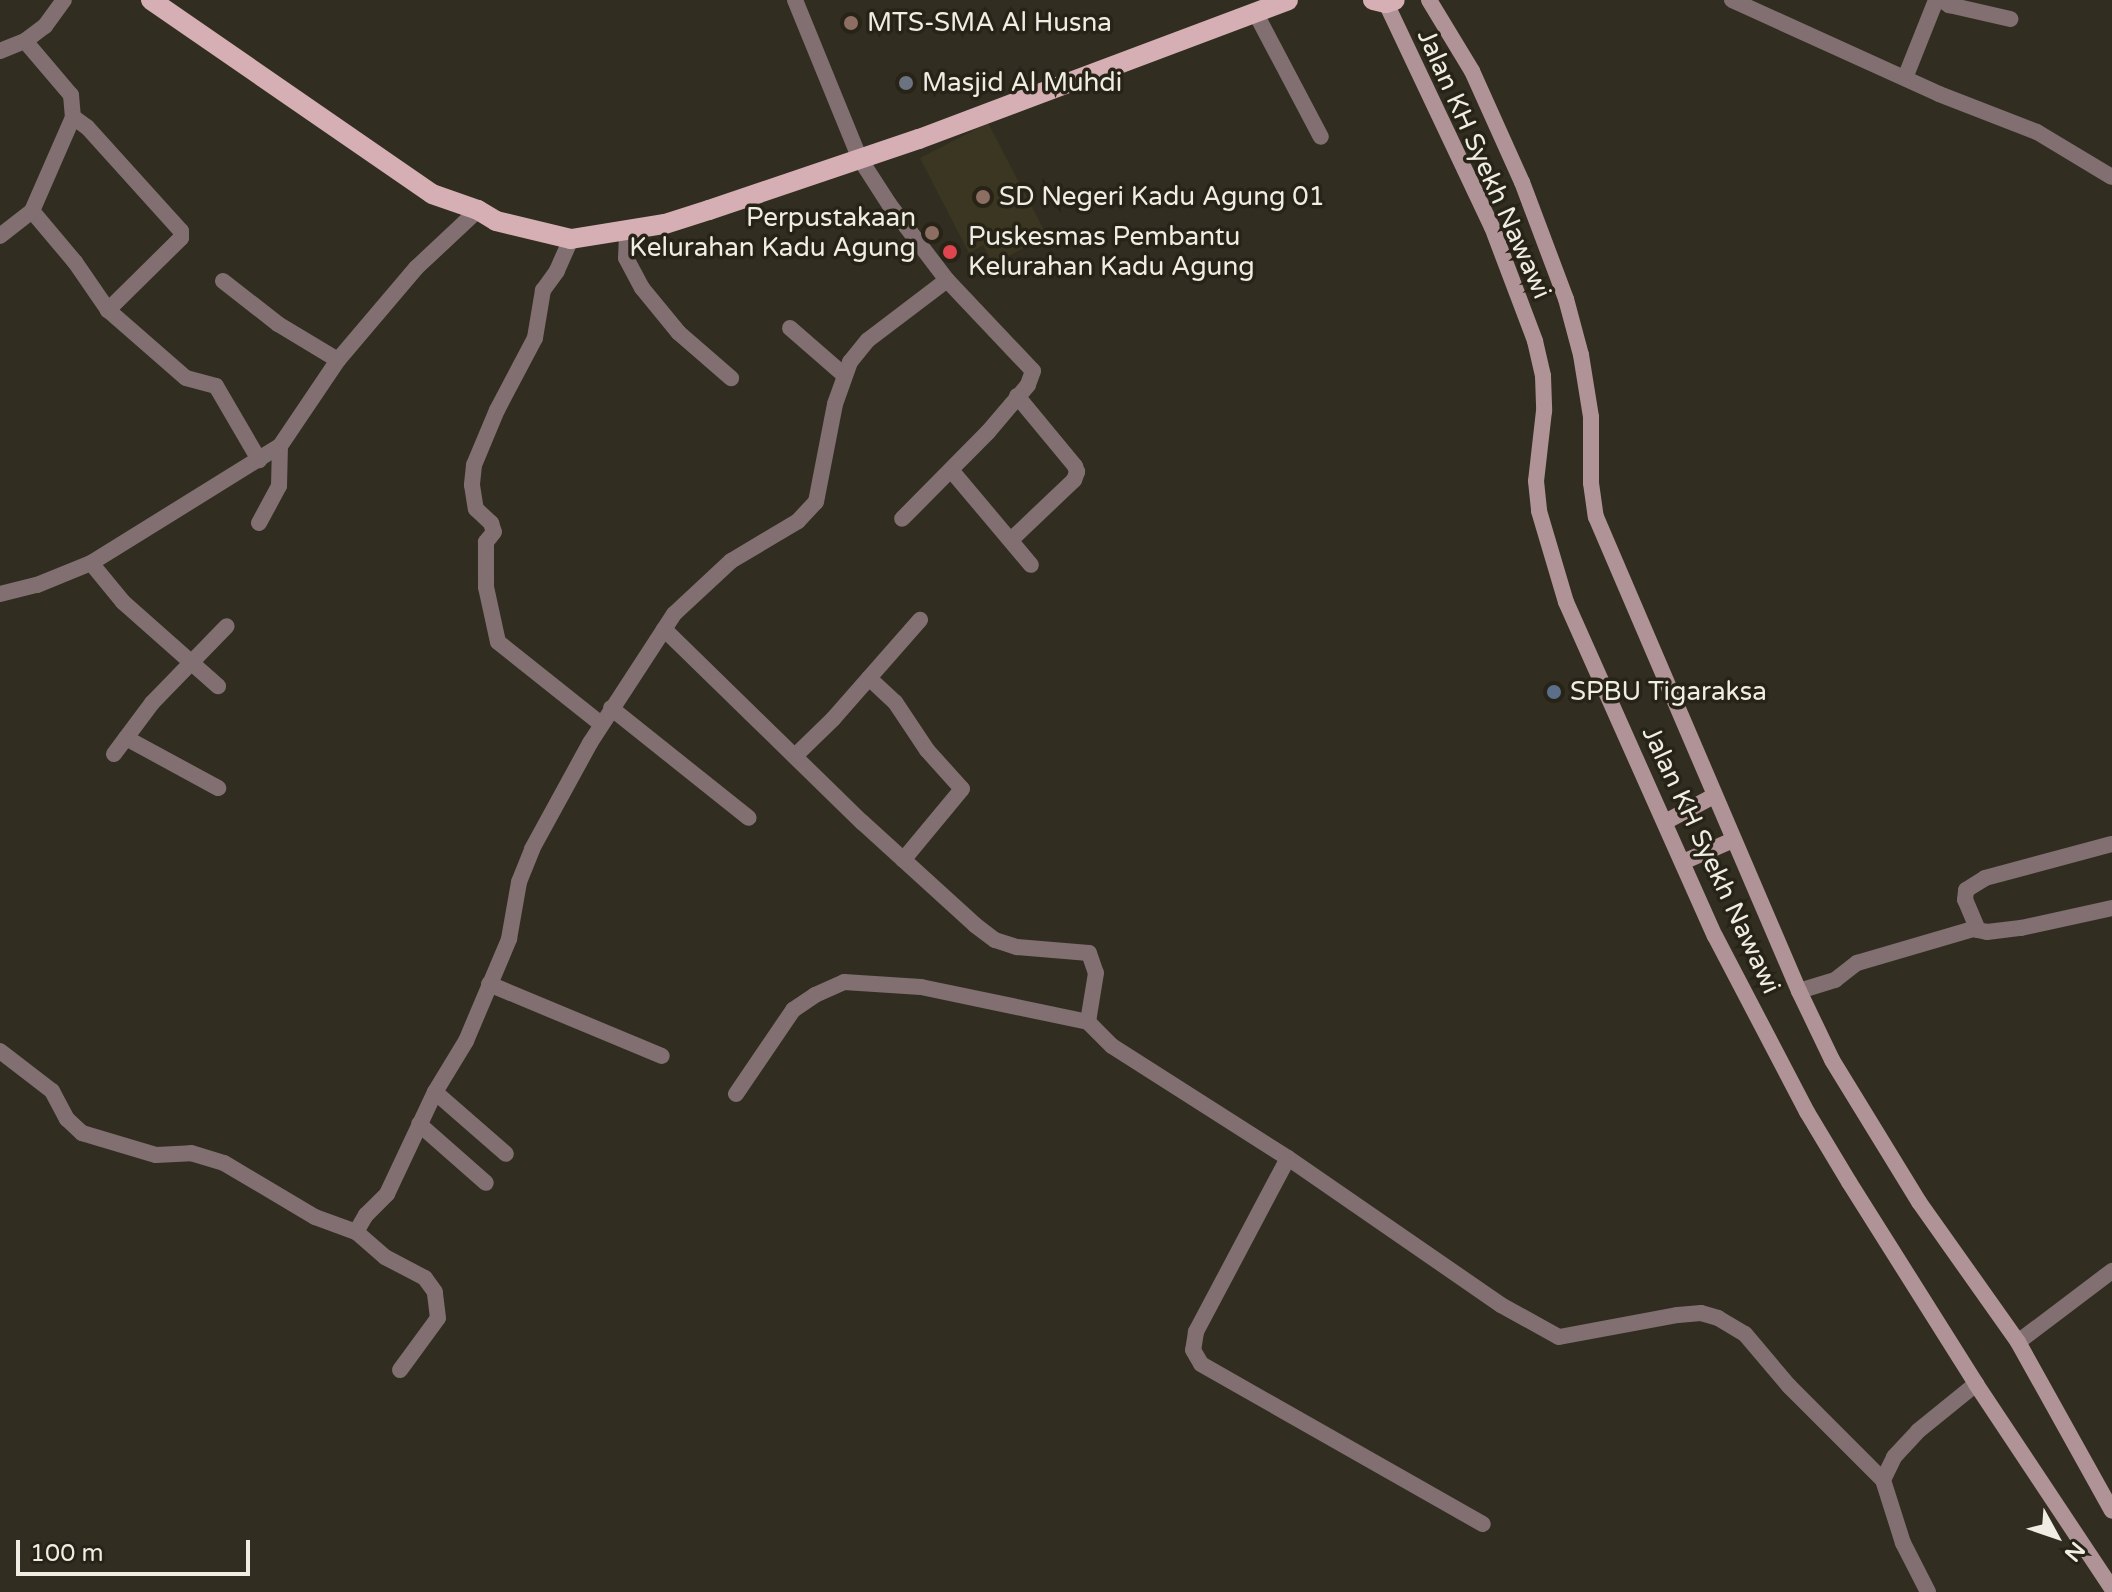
<!DOCTYPE html>
<html>
<head>
<meta charset="utf-8">
<style>
  body { margin:0 }
  #map { position:relative; width:2112px; height:1592px; overflow:hidden; background:#312e21; font-family:"Varela Round",sans-serif }
  div>[style] { position:absolute }
  .built>* { inset:0; background:#3a3622 }
  .street>* { height:16px; margin:-8px; padding:0 8px; transform-origin:8px; border-radius:8px; background:#816f71 }
  .secondary>* { height:16px; margin:-8px; padding:0 8px; transform-origin:8px; border-radius:8px; background:#b09396 }
  .primary>* { height:20px; margin:-10px; padding:0 10px; transform-origin:10px; border-radius:10px; background:#d5afb3 }
  .dots>* { width:22px; height:22px; translate:-50% -50%; box-sizing:border-box; border:4px solid #272417; border-radius:50% }
  span { translate:-50% -50%; white-space:nowrap; text-align:center; line-height:1.15; -webkit-text-stroke:7px #272417; paint-order:stroke }
  .poi-label { font-size:26px; color:#efede4 }
  .left { translate:0 -50%; text-align:left }
  .right { translate:-100% -50%; text-align:right }
  .street-label { font-size:26px; color:#efede4 }
  .north { position:absolute; left:2016px; top:1496px; width:80px; height:80px; -webkit-text-stroke:6px #272417; paint-order:stroke; rotate:130deg; font-size:22px; font-weight:700; line-height:32px; text-align:center; color:#efede4 }
  .north::after { content:''; display:block; margin:auto; width:28px; height:36px; background:#efede4; clip-path:polygon(50% 0,100% 100%,50% 72%,0 100%) }
  .scale { position:absolute; left:16px; top:1540px; width:234px; height:36px; box-sizing:border-box; border:4px solid #efede4; border-top:0; padding-left:10px; font-size:24px; line-height:28px; white-space:nowrap; color:#efede4; -webkit-text-stroke:6px #272417; paint-order:stroke }
</style>
</head>
<body>
<div id="map">
  <div class="built">
    <div style="clip-path:polygon(988px 123px,1047px 236px,993px 264px,983px 245px,969px 253px,920px 158px)"></div>
  </div>
  <div class="street">
    <div style="left:795px;top:0;width:172px;rotate:67.8deg"></div>
    <div style="left:860px;top:159px;width:54px;rotate:57.2deg"></div>
    <div style="left:889px;top:204px;width:96px;rotate:52.7deg"></div>
    <div style="left:947px;top:280px;width:125px;rotate:46.6deg"></div>
    <div style="left:1033px;top:371px;width:15px;rotate:110deg"></div>
    <div style="left:1028px;top:385px;width:62px;rotate:130.4deg"></div>
    <div style="left:988px;top:432px;width:122px;rotate:134.7deg"></div>
    <div style="left:1732px;top:0;width:227px;rotate:24.4deg"></div>
    <div style="left:1939px;top:94px;width:105px;rotate:21.2deg"></div>
    <div style="left:2037px;top:132px;width:87px;rotate:31deg"></div>
    <div style="left:1942px;top:0;width:9px;rotate:36deg"></div>
    <div style="left:1949px;top:5px;width:63px;rotate:12.9deg"></div>
    <div style="left:1255px;top:12px;width:141px;rotate:62.2deg"></div>
    <div style="left:25px;top:41px;width:71px;rotate:49.6deg"></div>
    <div style="left:71px;top:95px;width:22px;rotate:85deg"></div>
    <div style="left:73px;top:117px;width:17px;rotate:36deg"></div>
    <div style="left:87px;top:127px;width:140px;rotate:47.9deg"></div>
    <div style="left:181px;top:231px;width:7px;rotate:90deg"></div>
    <div style="left:181px;top:238px;width:103px;rotate:135.4deg"></div>
    <div style="left:0;top:51px;width:27px;rotate:-22deg"></div>
    <div style="left:25px;top:41px;width:25px;rotate:-37deg"></div>
    <div style="left:45px;top:26px;width:32px;rotate:-54deg"></div>
    <div style="left:1905px;top:78px;width:84px;rotate:-68.3deg"></div>
    <div style="left:32px;top:211px;width:67px;rotate:49.9deg"></div>
    <div style="left:75px;top:262px;width:58px;rotate:55.5deg"></div>
    <div style="left:108px;top:310px;width:103px;rotate:41.1deg"></div>
    <div style="left:186px;top:378px;width:31px;rotate:15deg"></div>
    <div style="left:216px;top:386px;width:86px;rotate:59.8deg"></div>
    <div style="left:627px;top:232px;width:26px;rotate:92deg"></div>
    <div style="left:626px;top:258px;width:34px;rotate:62deg"></div>
    <div style="left:642px;top:288px;width:58px;rotate:50.6deg"></div>
    <div style="left:679px;top:333px;width:69px;rotate:40.9deg"></div>
    <div style="left:0;top:236px;width:41px;rotate:-38deg"></div>
    <div style="left:32px;top:211px;width:103px;rotate:-66.4deg"></div>
    <div style="left:571px;top:239px;width:35px;rotate:114deg"></div>
    <div style="left:557px;top:271px;width:24px;rotate:126deg"></div>
    <div style="left:543px;top:290px;width:49px;rotate:99.5deg"></div>
    <div style="left:535px;top:338px;width:81px;rotate:117.8deg"></div>
    <div style="left:497px;top:410px;width:60px;rotate:112.7deg"></div>
    <div style="left:474px;top:465px;width:20px;rotate:96deg"></div>
    <div style="left:472px;top:485px;width:24px;rotate:81deg"></div>
    <div style="left:476px;top:509px;width:21px;rotate:43deg"></div>
    <div style="left:491px;top:523px;width:9px;rotate:72deg"></div>
    <div style="left:494px;top:532px;width:13px;rotate:129deg"></div>
    <div style="left:486px;top:542px;width:45px;rotate:90deg"></div>
    <div style="left:486px;top:587px;width:56px;rotate:77.7deg"></div>
    <div style="left:498px;top:642px;width:132px;rotate:38.5deg"></div>
    <div style="left:223px;top:281px;width:70px;rotate:38deg"></div>
    <div style="left:278px;top:324px;width:70px;rotate:31deg"></div>
    <div style="left:790px;top:328px;width:70px;rotate:41deg"></div>
    <div style="left:951px;top:470px;width:124px;rotate:49.9deg"></div>
    <div style="left:259px;top:523px;width:42px;rotate:-61.6deg"></div>
    <div style="left:279px;top:486px;width:40px;rotate:-88.6deg"></div>
    <div style="left:1012px;top:539px;width:86px;rotate:-43.6deg"></div>
    <div style="left:1074px;top:480px;width:9px;rotate:-69deg"></div>
    <div style="left:1077px;top:472px;width:6px;rotate:-108deg"></div>
    <div style="left:1075px;top:466px;width:91px;rotate:-129.6deg"></div>
    <div style="left:91px;top:563px;width:50px;rotate:50.6deg"></div>
    <div style="left:123px;top:602px;width:127px;rotate:41.5deg"></div>
    <div style="left:0;top:594px;width:38px;rotate:-14deg"></div>
    <div style="left:37px;top:585px;width:58px;rotate:-22.2deg"></div>
    <div style="left:91px;top:563px;width:222px;rotate:-31.8deg"></div>
    <div style="left:280px;top:446px;width:104px;rotate:-56deg"></div>
    <div style="left:338px;top:360px;width:121px;rotate:-49.7deg"></div>
    <div style="left:416px;top:268px;width:85px;rotate:-43.1deg"></div>
    <div style="left:664px;top:629px;width:277px;rotate:44.3deg"></div>
    <div style="left:862px;top:822px;width:153px;rotate:42.3deg"></div>
    <div style="left:975px;top:925px;width:25px;rotate:37deg"></div>
    <div style="left:995px;top:940px;width:23px;rotate:18deg"></div>
    <div style="left:1017px;top:947px;width:72px;rotate:4.8deg"></div>
    <div style="left:1089px;top:953px;width:21px;rotate:71deg"></div>
    <div style="left:1096px;top:973px;width:50px;rotate:99.3deg"></div>
    <div style="left:1088px;top:1022px;width:34px;rotate:45deg"></div>
    <div style="left:1112px;top:1046px;width:209px;rotate:32.5deg"></div>
    <div style="left:1288px;top:1158px;width:259px;rotate:34.6deg"></div>
    <div style="left:1501px;top:1305px;width:66px;rotate:28.9deg"></div>
    <div style="left:1559px;top:1337px;width:121px;rotate:-10.5deg"></div>
    <div style="left:1678px;top:1315px;width:23px;rotate:-5deg"></div>
    <div style="left:1701px;top:1313px;width:18px;rotate:16deg"></div>
    <div style="left:1718px;top:1318px;width:31px;rotate:31deg"></div>
    <div style="left:1745px;top:1334px;width:68px;rotate:49.8deg"></div>
    <div style="left:1789px;top:1386px;width:133px;rotate:45deg"></div>
    <div style="left:869px;top:678px;width:35px;rotate:43deg"></div>
    <div style="left:895px;top:702px;width:58px;rotate:56.3deg"></div>
    <div style="left:927px;top:750px;width:52px;rotate:48.1deg"></div>
    <div style="left:962px;top:789px;width:92px;rotate:129.7deg"></div>
    <div style="left:611px;top:708px;width:176px;rotate:38.6deg"></div>
    <div style="left:126px;top:738px;width:105px;rotate:28.5deg"></div>
    <div style="left:114px;top:754px;width:64px;rotate:-53.3deg"></div>
    <div style="left:152px;top:703px;width:107px;rotate:-45.8deg"></div>
    <div style="left:796px;top:755px;width:52px;rotate:-44.2deg"></div>
    <div style="left:833px;top:719px;width:132px;rotate:-48.7deg"></div>
    <div style="left:1978px;top:930px;width:33px;rotate:-113deg"></div>
    <div style="left:1965px;top:900px;width:10px;rotate:-84deg"></div>
    <div style="left:1966px;top:890px;width:22px;rotate:-32deg"></div>
    <div style="left:1985px;top:878px;width:131px;rotate:-15deg"></div>
    <div style="left:489px;top:984px;width:187px;rotate:22.6deg"></div>
    <div style="left:1799px;top:991px;width:38px;rotate:-17deg"></div>
    <div style="left:1835px;top:980px;width:28px;rotate:-38deg"></div>
    <div style="left:1857px;top:963px;width:121px;rotate:-16.3deg"></div>
    <div style="left:1973px;top:929px;width:14px;rotate:12deg"></div>
    <div style="left:1987px;top:932px;width:34px;rotate:-7deg"></div>
    <div style="left:2021px;top:928px;width:93px;rotate:-12.4deg"></div>
    <div style="left:0;top:1051px;width:66px;rotate:37.6deg"></div>
    <div style="left:52px;top:1091px;width:32px;rotate:62deg"></div>
    <div style="left:67px;top:1119px;width:21px;rotate:43deg"></div>
    <div style="left:82px;top:1133px;width:77px;rotate:16.6deg"></div>
    <div style="left:156px;top:1155px;width:35px;rotate:-3deg"></div>
    <div style="left:191px;top:1153px;width:34px;rotate:17deg"></div>
    <div style="left:224px;top:1163px;width:106px;rotate:30.7deg"></div>
    <div style="left:315px;top:1217px;width:44px;rotate:20.1deg"></div>
    <div style="left:435px;top:1092px;width:94px;rotate:41.1deg"></div>
    <div style="left:736px;top:1094px;width:102px;rotate:-55.8deg"></div>
    <div style="left:793px;top:1010px;width:27px;rotate:-34deg"></div>
    <div style="left:815px;top:995px;width:32px;rotate:-24deg"></div>
    <div style="left:844px;top:982px;width:77px;rotate:3.7deg"></div>
    <div style="left:921px;top:987px;width:171px;rotate:11.8deg"></div>
    <div style="left:419px;top:1124px;width:89px;rotate:41.4deg"></div>
    <div style="left:1288px;top:1158px;width:197px;rotate:117.9deg"></div>
    <div style="left:1196px;top:1332px;width:18px;rotate:99deg"></div>
    <div style="left:1193px;top:1350px;width:16px;rotate:60deg"></div>
    <div style="left:1201px;top:1364px;width:324px;rotate:29.6deg"></div>
    <div style="left:2018px;top:1342px;width:118px;rotate:-37.1deg"></div>
    <div style="left:400px;top:1370px;width:64px;rotate:-53.8deg"></div>
    <div style="left:438px;top:1318px;width:26px;rotate:-97deg"></div>
    <div style="left:435px;top:1292px;width:17px;rotate:-126deg"></div>
    <div style="left:425px;top:1278px;width:45px;rotate:-152.3deg"></div>
    <div style="left:385px;top:1257px;width:38px;rotate:-139deg"></div>
    <div style="left:356px;top:1232px;width:20px;rotate:-60deg"></div>
    <div style="left:366px;top:1215px;width:30px;rotate:-45deg"></div>
    <div style="left:387px;top:1194px;width:113px;rotate:-64.8deg"></div>
    <div style="left:435px;top:1092px;width:60px;rotate:-58.7deg"></div>
    <div style="left:466px;top:1041px;width:111px;rotate:-67.1deg"></div>
    <div style="left:509px;top:939px;width:58px;rotate:-80deg"></div>
    <div style="left:519px;top:882px;width:35px;rotate:-68deg"></div>
    <div style="left:532px;top:849px;width:121px;rotate:-61.3deg"></div>
    <div style="left:590px;top:743px;width:154px;rotate:-56.9deg"></div>
    <div style="left:674px;top:614px;width:78px;rotate:-42.9deg"></div>
    <div style="left:731px;top:561px;width:78px;rotate:-30.8deg"></div>
    <div style="left:798px;top:521px;width:26px;rotate:-47deg"></div>
    <div style="left:816px;top:502px;width:100px;rotate:-79deg"></div>
    <div style="left:835px;top:404px;width:45px;rotate:-70.3deg"></div>
    <div style="left:850px;top:362px;width:28px;rotate:-51deg"></div>
    <div style="left:868px;top:340px;width:99px;rotate:-37.2deg"></div>
    <div style="left:1928px;top:1592px;width:55px;rotate:-117deg"></div>
    <div style="left:1903px;top:1543px;width:66px;rotate:-107.6deg"></div>
    <div style="left:1883px;top:1480px;width:25px;rotate:-64deg"></div>
    <div style="left:1894px;top:1457px;width:35px;rotate:-47deg"></div>
    <div style="left:1918px;top:1431px;width:75px;rotate:-39deg"></div>
  </div>
  <div class="secondary">
    <div style="left:1429px;top:0;width:83px;rotate:58.8deg"></div>
    <div style="left:1472px;top:71px;width:122px;rotate:65.8deg"></div>
    <div style="left:1522px;top:182px;width:125px;rotate:69.4deg"></div>
    <div style="left:1566px;top:299px;width:58px;rotate:75deg"></div>
    <div style="left:1581px;top:355px;width:63px;rotate:80.8deg"></div>
    <div style="left:1591px;top:417px;width:66px;rotate:90deg"></div>
    <div style="left:1591px;top:483px;width:34px;rotate:82deg"></div>
    <div style="left:1596px;top:517px;width:516px;rotate:66.82deg"></div>
    <div style="left:1799px;top:991px;width:76px;rotate:64.4deg"></div>
    <div style="left:1832px;top:1060px;width:167px;rotate:58.5deg"></div>
    <div style="left:1919px;top:1202px;width:171px;rotate:54.7deg"></div>
    <div style="left:2018px;top:1342px;width:193px;rotate:60.9deg"></div>
    <div style="left:1386px;top:3px;width:248px;rotate:64.7deg"></div>
    <div style="left:1492px;top:227px;width:122px;rotate:69.3deg"></div>
    <div style="left:1535px;top:341px;width:36px;rotate:77deg"></div>
    <div style="left:1543px;top:376px;width:35px;rotate:88deg"></div>
    <div style="left:1544px;top:411px;width:70px;rotate:96.5deg"></div>
    <div style="left:1536px;top:481px;width:30px;rotate:84deg"></div>
    <div style="left:1539px;top:511px;width:95px;rotate:73.5deg"></div>
    <div style="left:1566px;top:602px;width:366px;rotate:66deg"></div>
    <div style="left:1715px;top:936px;width:199px;rotate:62.4deg"></div>
    <div style="left:1807px;top:1112px;width:82px;rotate:59deg"></div>
    <div style="left:1849px;top:1182px;width:239px;rotate:57.8deg"></div>
    <div style="left:1976px;top:1384px;width:246px;rotate:56.4deg"></div>
    <div style="left:1665px;top:822px;width:55px;rotate:-28deg"></div>
    <div style="left:1683px;top:862px;width:55px;rotate:-23.7deg"></div>
  </div>
  <div class="primary">
    <div style="left:151px;top:0;width:341px;rotate:34.6deg"></div>
    <div style="left:432px;top:194px;width:49px;rotate:19.2deg"></div>
    <div style="left:478px;top:210px;width:21px;rotate:31deg"></div>
    <div style="left:496px;top:221px;width:77px;rotate:13.5deg"></div>
    <div style="left:571px;top:239px;width:95px;rotate:-9.1deg"></div>
    <div style="left:665px;top:224px;width:46px;rotate:-17.7deg"></div>
    <div style="left:709px;top:210px;width:222px;rotate:-18.7deg"></div>
    <div style="left:919px;top:139px;width:394px;rotate:-20.6deg"></div>
    <div style="left:1373px;top:0;width:13px;rotate:13deg"></div>
    <div style="left:1386px;top:3px;width:9px;rotate:-18deg"></div>
  </div>
  <div class="dots">
    <div style="left:851px;top:23px;background:#8d6e63"></div>
    <div style="left:906px;top:83px;background:#6b7280"></div>
    <div style="left:983px;top:197px;background:#8d6e63"></div>
    <div style="left:932px;top:233px;background:#8d6e63"></div>
    <div style="left:950px;top:252px;background:#e0444e"></div>
    <div style="left:1554px;top:692px;background:#5c6f8a"></div>
  </div>
  <div class="poi-label">
    <span class="left" style="left:867px;top:23px">MTS-SMA Al Husna</span>
    <span class="left" style="left:922px;top:83px">Masjid Al Muhdi</span>
    <span class="left" style="left:999px;top:197px">SD Negeri Kadu Agung 01</span>
    <span class="right" style="left:916px;top:233px">Perpustakaan<br>Kelurahan Kadu Agung</span>
    <span class="left" style="left:968px;top:252px">Puskesmas Pembantu<br>Kelurahan Kadu Agung</span>
    <span class="left" style="left:1570px;top:692px">SPBU Tigaraksa</span>
  </div>
  <div class="street-label">
    <span style="left:1484px;top:164px;rotate:66deg">Jalan KH Syekh Nawawi</span>
    <span style="left:1711px;top:860px;rotate:65deg">Jalan KH Syekh Nawawi</span>
  </div>
  <div class="north">N</div>
  <div class="scale">100 m</div>
</div>
</body>
</html>
